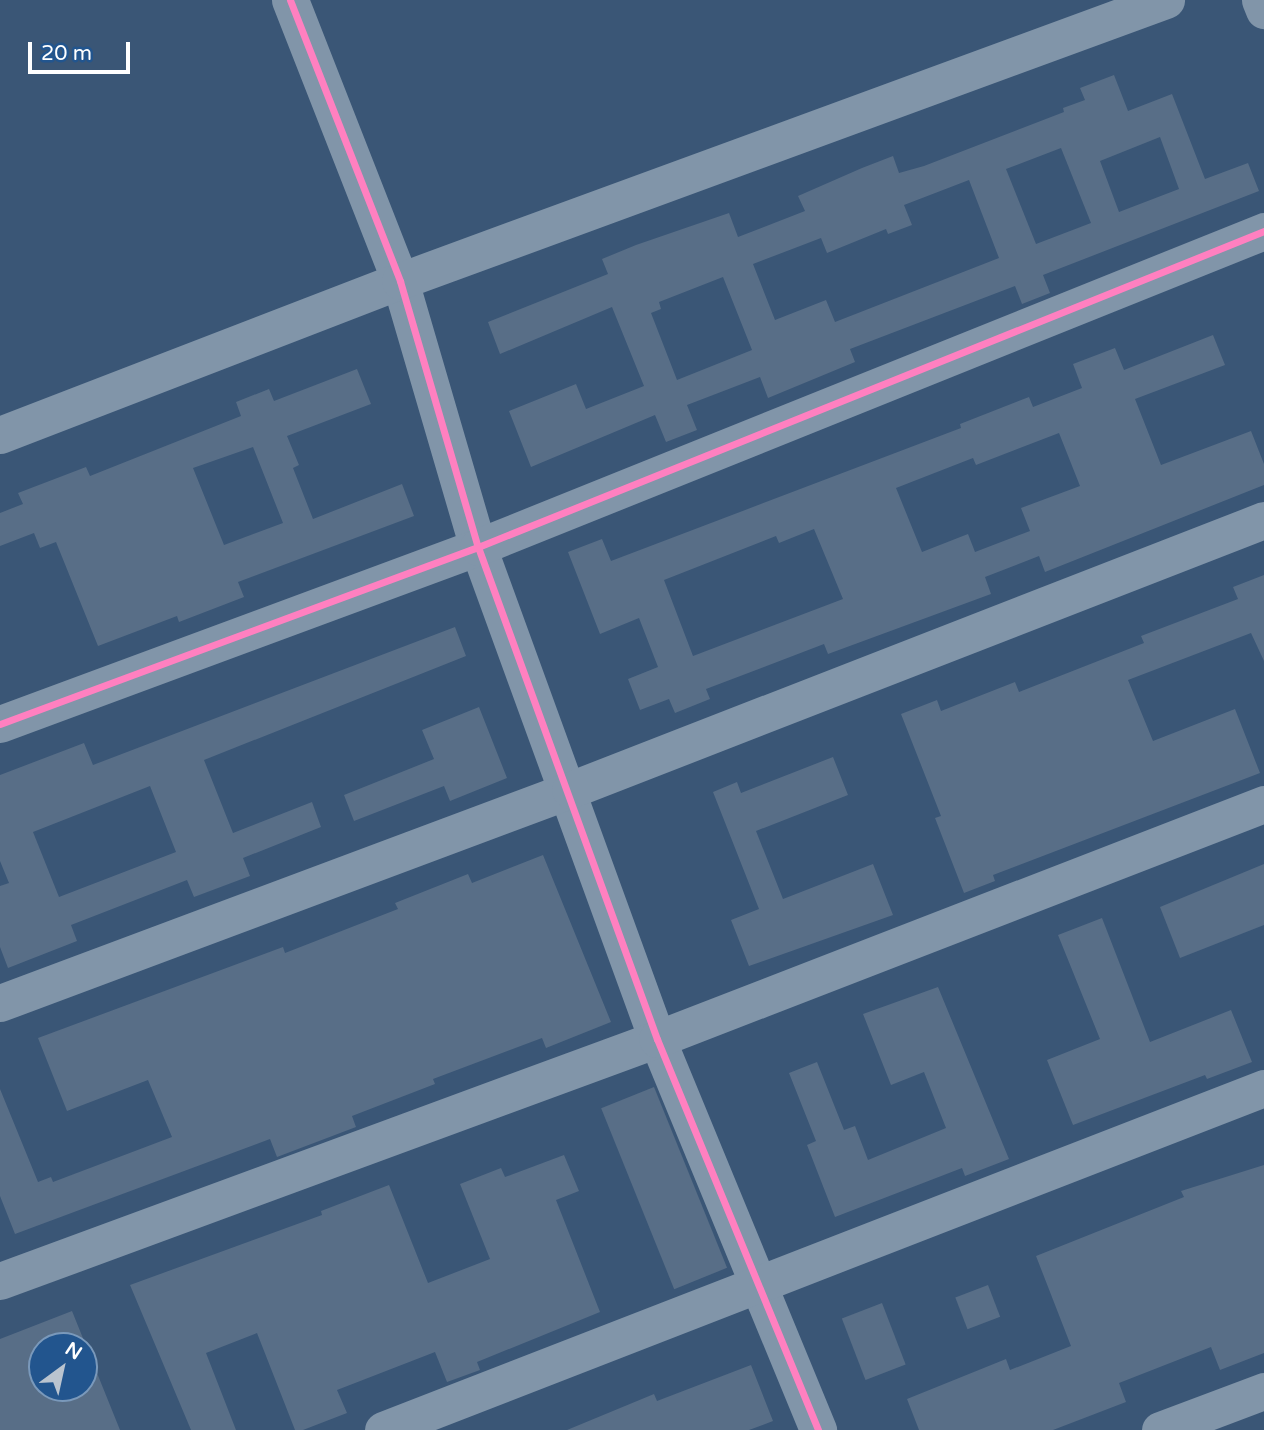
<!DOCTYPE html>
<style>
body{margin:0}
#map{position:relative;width:1264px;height:1430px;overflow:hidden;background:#3a5676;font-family:"Varela Round",sans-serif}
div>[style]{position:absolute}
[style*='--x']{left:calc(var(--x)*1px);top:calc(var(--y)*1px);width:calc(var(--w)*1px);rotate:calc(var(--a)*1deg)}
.building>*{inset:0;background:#586e87;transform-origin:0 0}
.street>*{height:37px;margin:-18.5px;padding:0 18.5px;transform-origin:18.5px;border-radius:18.5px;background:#8195a9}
.cycleway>*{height:7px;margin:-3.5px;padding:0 3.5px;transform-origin:3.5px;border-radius:3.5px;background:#ff80c0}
span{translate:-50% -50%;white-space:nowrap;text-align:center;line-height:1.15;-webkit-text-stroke:5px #22558e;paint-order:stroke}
.north{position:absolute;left:28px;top:1332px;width:70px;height:70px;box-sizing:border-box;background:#22558e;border:2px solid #7a99bb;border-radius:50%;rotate:33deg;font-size:19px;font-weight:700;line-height:28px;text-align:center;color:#fff}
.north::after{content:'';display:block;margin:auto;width:24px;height:32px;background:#bac4cf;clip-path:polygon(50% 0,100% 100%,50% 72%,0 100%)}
.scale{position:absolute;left:28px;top:42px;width:102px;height:32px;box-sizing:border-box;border:4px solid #fff;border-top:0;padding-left:9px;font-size:21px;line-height:24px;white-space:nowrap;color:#fff;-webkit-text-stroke:5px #22558e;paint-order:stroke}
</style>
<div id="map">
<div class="building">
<div style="clip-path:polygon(evenodd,1114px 75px,1128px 111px,1172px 94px,1205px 179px,1248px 163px,1259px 191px,1043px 275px,1050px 293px,1022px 304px,1015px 286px,850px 349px,855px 362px,768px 398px,760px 377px,687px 405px,697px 430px,666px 442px,655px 415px,531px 467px,509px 411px,576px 384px,586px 409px,644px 386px,612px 307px,500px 354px,488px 322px,608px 274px,602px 259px,636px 245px,729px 213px,738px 237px,805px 211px,798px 196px,862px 168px,893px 156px,899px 173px,924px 166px,1064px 112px,1063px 108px,1085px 100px,1080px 88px,1114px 75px,1160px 137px,1179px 189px,1119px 212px,1100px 161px,1160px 137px,1114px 75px,1061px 148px,1091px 223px,1036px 244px,1006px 169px,1061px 148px,1114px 75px,969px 180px,999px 258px,835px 322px,826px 300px,775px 320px,753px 264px,821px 238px,827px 253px,886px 229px,888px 234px,912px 225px,904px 205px,969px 180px,1114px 75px,723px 277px,752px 350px,677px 380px,651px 313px,661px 309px,659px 302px,723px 277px)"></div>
<div style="clip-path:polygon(evenodd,1213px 335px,1225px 365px,1135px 399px,1161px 465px,1251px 431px,1264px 464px,1264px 485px,1045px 572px,1039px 556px,985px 577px,991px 594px,828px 654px,824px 644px,706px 689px,710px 699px,675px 713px,669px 699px,640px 710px,628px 679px,658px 667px,639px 618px,600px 634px,568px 552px,602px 539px,611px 561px,961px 428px,960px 424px,1029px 397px,1033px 407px,1082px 388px,1073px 364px,1115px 348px,1124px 370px,1213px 335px,1059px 433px,1080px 486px,1021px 508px,1030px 531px,975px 552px,968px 534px,922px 552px,896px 488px,973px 458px,976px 465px,1059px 433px,1213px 335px,814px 529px,843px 599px,693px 656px,664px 580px,776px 536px,779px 543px,814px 529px)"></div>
<div style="clip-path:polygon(evenodd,357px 369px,371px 404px,287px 436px,299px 465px,293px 468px,313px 519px,402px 484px,414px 516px,238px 582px,244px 597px,179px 622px,177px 616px,98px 646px,56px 542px,40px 548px,34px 533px,0 546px,0 513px,23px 504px,18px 493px,86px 467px,90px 476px,241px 416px,236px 402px,269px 389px,274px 401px,357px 369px,253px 447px,283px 523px,224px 545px,193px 468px,253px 447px)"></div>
<div style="clip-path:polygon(1264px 575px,1264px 661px,1251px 633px,1128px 680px,1153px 741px,1235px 709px,1260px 773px,993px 875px,995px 881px,964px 893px,935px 818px,941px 816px,901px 714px,937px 700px,941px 711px,1015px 682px,1019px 692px,1144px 643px,1141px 636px,1238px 599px,1233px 587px)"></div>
<div style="clip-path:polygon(evenodd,455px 627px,466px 656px,204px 760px,233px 833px,312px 802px,321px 827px,243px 858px,250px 876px,194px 897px,187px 880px,71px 925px,77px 941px,8px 968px,0 947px,0 886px,9px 883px,0 861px,0 775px,84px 743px,93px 765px,455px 627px,150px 786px,176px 852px,59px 897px,33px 832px,150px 786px)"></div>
<div style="clip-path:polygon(479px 707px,507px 778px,450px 801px,444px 786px,354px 821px,344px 795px,434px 759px,422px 730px)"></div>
<div style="clip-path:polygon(833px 757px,848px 795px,756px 831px,783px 899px,873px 864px,893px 915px,749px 966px,731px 920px,759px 909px,713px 792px,737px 782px,741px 793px)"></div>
<div style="clip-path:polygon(543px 855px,611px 1022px,546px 1048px,542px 1038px,433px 1079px,435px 1084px,352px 1116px,356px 1127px,277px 1157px,270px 1139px,15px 1234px,0 1196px,0 1089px,38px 1182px,51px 1177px,53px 1182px,172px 1137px,148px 1080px,67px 1111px,38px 1038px,283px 947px,285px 953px,398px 909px,395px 903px,468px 874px,472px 883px)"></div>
<div style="clip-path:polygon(1264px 864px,1264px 925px,1180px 958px,1160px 907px)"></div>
<div style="clip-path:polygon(1102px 918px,1150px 1042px,1231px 1010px,1252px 1062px,1207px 1079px,1205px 1075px,1073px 1125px,1047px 1060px,1100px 1039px,1058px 935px)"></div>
<div style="clip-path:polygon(938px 987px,1009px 1159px,965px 1176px,962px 1168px,835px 1217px,807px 1145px,816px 1141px,789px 1073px,817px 1062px,844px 1130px,855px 1126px,868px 1160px,946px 1128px,924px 1072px,891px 1085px,863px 1014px)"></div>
<div style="left:654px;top:1087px;width:195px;height:57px;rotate:68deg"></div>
<div style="clip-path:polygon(564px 1155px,579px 1191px,556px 1200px,600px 1312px,477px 1362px,480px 1370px,447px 1382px,435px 1352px,337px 1390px,347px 1413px,303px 1430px,295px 1430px,257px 1333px,206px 1353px,236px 1430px,191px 1430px,130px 1285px,322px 1215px,321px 1211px,389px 1185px,428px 1283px,490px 1259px,460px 1184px,501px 1168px,505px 1177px)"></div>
<div style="clip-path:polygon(1264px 1165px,1264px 1353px,1220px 1370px,1211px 1347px,1119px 1383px,1126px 1402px,1053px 1430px,919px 1430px,907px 1399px,1006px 1359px,1010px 1370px,1071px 1346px,1036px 1256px,1184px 1197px,1181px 1191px)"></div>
<div style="left:988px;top:1285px;width:34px;height:35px;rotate:69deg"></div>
<div style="left:882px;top:1303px;width:66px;height:43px;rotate:69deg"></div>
<div style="clip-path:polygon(evenodd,72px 1311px,120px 1430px,0 1430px,0 1339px,72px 1311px,42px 1346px,84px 1346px,84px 1388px,42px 1388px,42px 1346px)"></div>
<div style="clip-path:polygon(751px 1365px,773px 1421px,749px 1430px,567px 1430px,654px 1394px,657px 1401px)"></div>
</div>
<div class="street">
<div style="--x:290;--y:0;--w:302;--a:68.6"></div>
<div style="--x:400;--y:281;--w:277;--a:73.7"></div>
<div style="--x:478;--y:547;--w:524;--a:70.01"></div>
<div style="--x:657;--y:1039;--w:423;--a:67.6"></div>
<div style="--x:1260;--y:0;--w:11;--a:68"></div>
<div style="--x:0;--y:435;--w:429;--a:-21.1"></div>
<div style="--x:400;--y:281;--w:816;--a:-20.15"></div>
<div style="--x:0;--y:724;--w:510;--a:-20.32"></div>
<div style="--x:478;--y:547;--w:847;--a:-21.9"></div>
<div style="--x:0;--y:1003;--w:608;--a:-20.49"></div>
<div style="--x:570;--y:790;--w:745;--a:-21.26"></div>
<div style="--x:0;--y:1281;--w:700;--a:-20.22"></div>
<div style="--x:657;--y:1039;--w:651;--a:-21.16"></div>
<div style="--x:383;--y:1430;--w:945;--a:-21.22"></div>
<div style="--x:1160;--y:1430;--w:111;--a:-20.6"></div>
</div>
<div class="cycleway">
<div style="--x:290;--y:0;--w:302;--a:68.6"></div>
<div style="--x:400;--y:281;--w:277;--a:73.7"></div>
<div style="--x:478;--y:547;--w:524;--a:70.01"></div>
<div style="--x:657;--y:1039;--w:423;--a:67.6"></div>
<div style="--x:0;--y:724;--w:510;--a:-20.32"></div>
<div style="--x:478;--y:547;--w:847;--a:-21.9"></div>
</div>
<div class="north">N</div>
<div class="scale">20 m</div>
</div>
